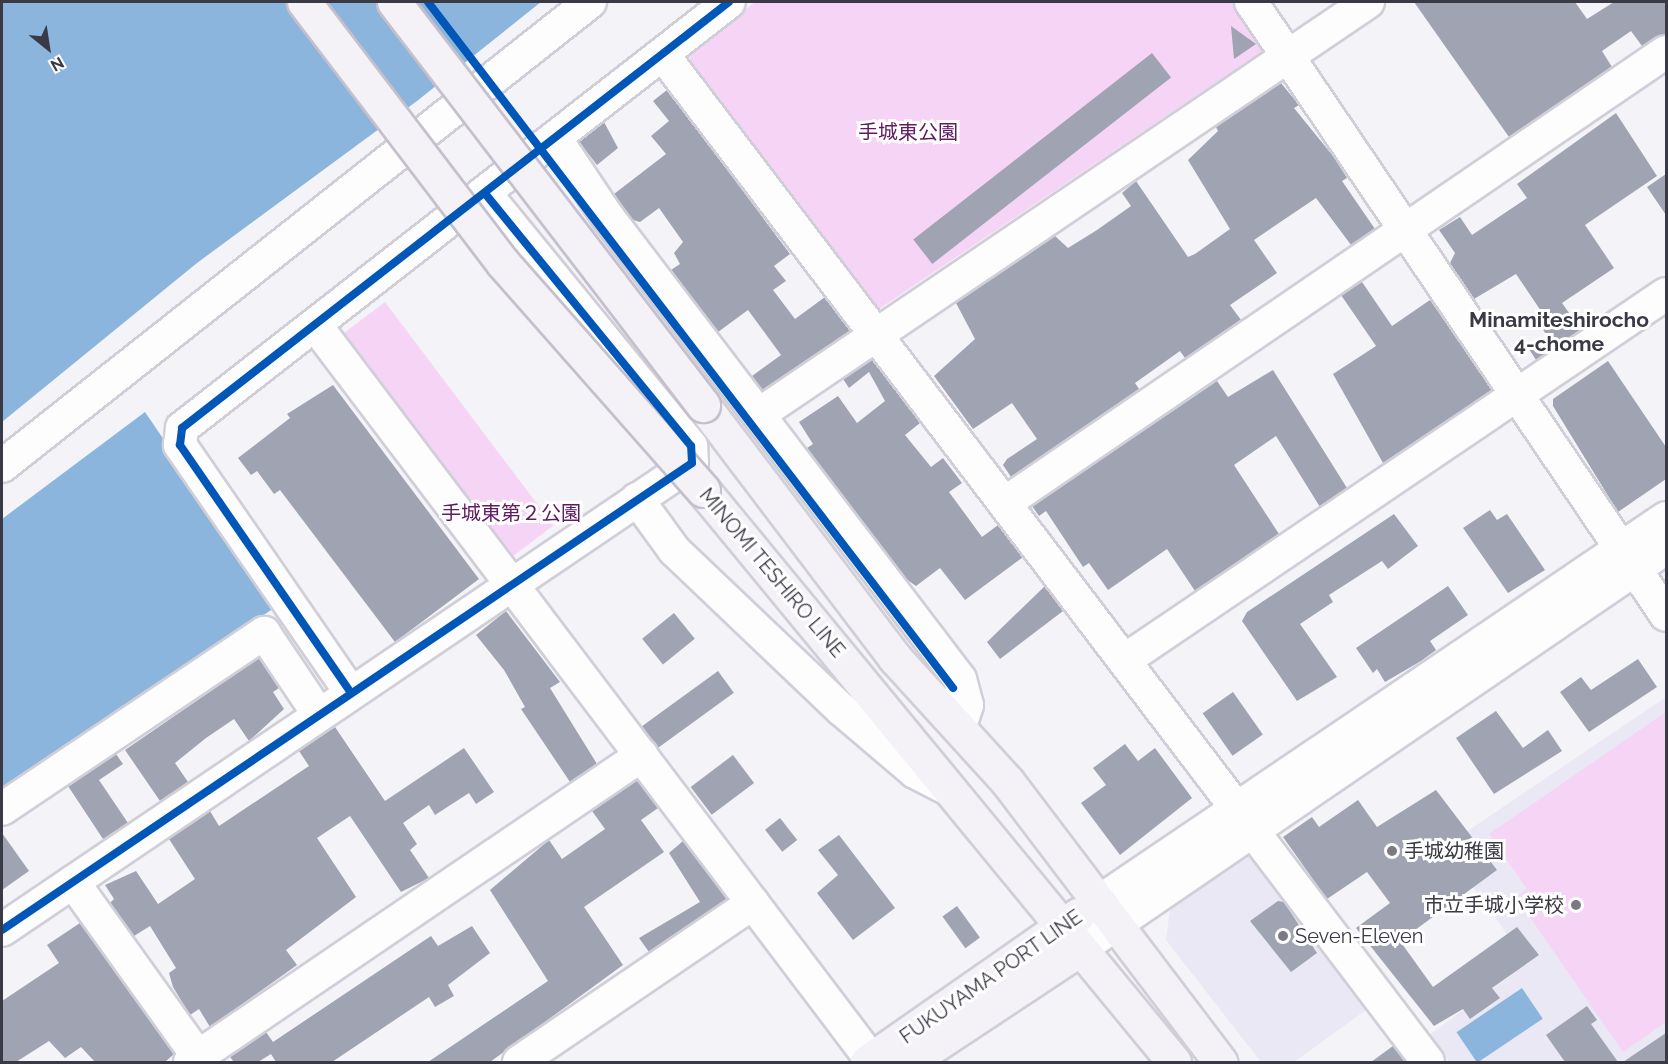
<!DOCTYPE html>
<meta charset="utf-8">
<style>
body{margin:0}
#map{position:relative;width:1668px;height:1064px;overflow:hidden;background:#f3f3f8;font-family:Raleway,"Noto Sans JP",sans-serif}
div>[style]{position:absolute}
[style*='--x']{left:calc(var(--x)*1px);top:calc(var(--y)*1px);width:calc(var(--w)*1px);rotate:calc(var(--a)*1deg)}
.built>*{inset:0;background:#e9e8f4}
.green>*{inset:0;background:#f5d4f5;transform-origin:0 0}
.water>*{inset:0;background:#8cb5dd;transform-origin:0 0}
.building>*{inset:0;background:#a0a4b2;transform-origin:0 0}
.roads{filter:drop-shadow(2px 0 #d0cfd8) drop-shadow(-2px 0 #d0cfd8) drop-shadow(0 2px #d0cfd8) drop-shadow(0 -2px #d0cfd8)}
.minor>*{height:32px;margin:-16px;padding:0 16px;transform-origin:16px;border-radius:16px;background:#fdfdfe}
.major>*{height:33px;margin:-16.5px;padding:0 16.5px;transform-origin:16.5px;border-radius:16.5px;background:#f4f1f7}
.bridges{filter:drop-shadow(2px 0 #c5c0cc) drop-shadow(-2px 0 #c5c0cc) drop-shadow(0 2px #c5c0cc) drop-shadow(0 -2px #c5c0cc)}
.major-bridge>*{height:33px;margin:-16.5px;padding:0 16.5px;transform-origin:16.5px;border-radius:16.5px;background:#f4f1f7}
.cycleway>*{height:8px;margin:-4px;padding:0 4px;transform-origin:4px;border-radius:4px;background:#0057b8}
.dots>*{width:16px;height:16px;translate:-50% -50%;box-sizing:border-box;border:3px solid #fff;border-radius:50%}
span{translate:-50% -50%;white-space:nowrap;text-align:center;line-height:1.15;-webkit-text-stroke:6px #fff;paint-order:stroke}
.park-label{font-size:20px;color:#601a60}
.street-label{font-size:20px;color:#3a3946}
.poi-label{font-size:20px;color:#3a3946}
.left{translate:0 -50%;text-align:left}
.right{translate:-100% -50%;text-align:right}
.neighbourhood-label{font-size:21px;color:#3a3946;font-weight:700}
.frame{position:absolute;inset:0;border:3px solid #3a3946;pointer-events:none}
.north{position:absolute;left:18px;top:18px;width:60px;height:60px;-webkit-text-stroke:4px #fff;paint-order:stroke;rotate:150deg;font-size:16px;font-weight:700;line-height:24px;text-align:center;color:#3a3946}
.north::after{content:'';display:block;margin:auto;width:21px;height:27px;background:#3a3946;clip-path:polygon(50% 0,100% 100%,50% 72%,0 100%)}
</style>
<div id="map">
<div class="built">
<div style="clip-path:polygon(1666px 697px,1666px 1062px,1450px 1062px,1429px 1035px,1528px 963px,1444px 847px)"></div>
<div style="clip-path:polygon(1254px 850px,1373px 1005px,1294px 1062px,1261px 1062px,1166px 940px,1170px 910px)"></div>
</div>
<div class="green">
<div style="clip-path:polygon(755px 2px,1238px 2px,1270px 46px,879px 309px,689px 61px,693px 50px)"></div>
<div style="left:385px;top:302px;width:280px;height:51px;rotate:53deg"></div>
<div style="clip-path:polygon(1666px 712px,1666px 1022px,1623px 1052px,1516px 897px,1527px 889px,1489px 834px)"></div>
</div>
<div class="water">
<div style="clip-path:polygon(2px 2px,541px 2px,417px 101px,197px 263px,2px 422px)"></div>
<div style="clip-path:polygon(145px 412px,277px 606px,2px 792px,2px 519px)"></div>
<div style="left:1522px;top:988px;width:37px;height:79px;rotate:56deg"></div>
</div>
<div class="building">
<div style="clip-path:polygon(1414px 2px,1575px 2px,1587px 19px,1614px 2px,1666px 2px,1666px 34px,1642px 46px,1631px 31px,1602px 51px,1612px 67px,1509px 137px)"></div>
<div style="clip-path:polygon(1231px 26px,1256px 44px,1234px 59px)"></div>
<div style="left:1152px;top:53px;width:31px;height:303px;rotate:52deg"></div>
<div style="clip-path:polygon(1281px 83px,1299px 105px,1294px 108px,1333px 156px,1347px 178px,1342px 181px,1375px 229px,1351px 245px,1316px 198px,1276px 225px,1254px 240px,1277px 273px,1230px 305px,1241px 320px,1185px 358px,1180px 351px,1135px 383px,1139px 389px,1011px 477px,1003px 465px,1007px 459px,1037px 439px,1012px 403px,973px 429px,934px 376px,975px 339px,956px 303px,1055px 236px,1068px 248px,1097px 230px,1131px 206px,1122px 193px,1136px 181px,1188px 257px,1195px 254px,1230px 229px,1188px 160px,1218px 131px,1216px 127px)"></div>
<div style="clip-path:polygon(667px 90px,790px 254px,774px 266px,786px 281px,773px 290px,795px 319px,825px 297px,850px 331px,762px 390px,752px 376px,781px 355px,748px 310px,718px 332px,671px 270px,680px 264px,674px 253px,683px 242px,659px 208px,640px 222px,633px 220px,614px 194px,666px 154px,651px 136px,669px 121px,653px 101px)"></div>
<div style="clip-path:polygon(1616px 113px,1657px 176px,1585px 225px,1614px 268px,1562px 303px,1581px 330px,1536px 360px,1529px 349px,1548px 337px,1537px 321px,1545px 317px,1516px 274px,1474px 299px,1450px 263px,1455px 253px,1439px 230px,1460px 217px,1472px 235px,1527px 198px,1517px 184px)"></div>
<div style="clip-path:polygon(604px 122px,618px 148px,597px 165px,579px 142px)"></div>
<div style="clip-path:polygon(1666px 174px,1666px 215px,1647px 187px)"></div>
<div style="clip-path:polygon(1362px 282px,1392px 326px,1430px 300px,1492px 390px,1383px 463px,1333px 374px,1376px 346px,1341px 295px)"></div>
<div style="clip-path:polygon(872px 359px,920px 423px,905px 435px,931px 467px,943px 458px,962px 483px,949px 492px,982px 537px,998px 525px,1023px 557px,965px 600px,940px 568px,916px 586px,906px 579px,807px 448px,813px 444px,799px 422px,838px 396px,857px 423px,885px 401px,869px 372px,849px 388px,843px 379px)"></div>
<div style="clip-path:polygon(1608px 361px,1666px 447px,1666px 479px,1618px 512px,1553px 406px,1553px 399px)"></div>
<div style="clip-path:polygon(1273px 370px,1347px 488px,1320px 507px,1276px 436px,1234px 465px,1279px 534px,1195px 591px,1167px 549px,1108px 590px,1089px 563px,1083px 567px,1046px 511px,1039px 516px,1032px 506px,1217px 381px,1228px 397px)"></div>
<div style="clip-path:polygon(333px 385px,479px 579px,395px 642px,280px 490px,274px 494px,257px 471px,251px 475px,238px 458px,290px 418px,287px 414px)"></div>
<div style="clip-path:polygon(1490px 510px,1497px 520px,1507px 514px,1545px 570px,1508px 593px,1463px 528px)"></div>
<div style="clip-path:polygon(1394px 514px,1418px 546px,1388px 569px,1382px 561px,1329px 595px,1333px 602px,1300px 624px,1337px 677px,1297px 701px,1242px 621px,1247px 612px)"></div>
<div style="clip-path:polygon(1045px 586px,1063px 611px,1000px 659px,987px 642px)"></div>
<div style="clip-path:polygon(1448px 586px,1468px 615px,1430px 641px,1436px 650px,1421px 661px,1385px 682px,1377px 669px,1373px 673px,1356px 648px)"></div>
<div style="clip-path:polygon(506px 611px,560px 682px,550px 688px,597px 764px,570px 782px,521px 709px,525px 707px,504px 670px,476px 635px)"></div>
<div style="left:674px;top:613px;width:33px;height:41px;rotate:51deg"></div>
<div style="clip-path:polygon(259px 658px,279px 688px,273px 692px,284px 709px,249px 741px,234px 719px,206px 738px,175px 763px,188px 782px,160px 801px,125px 750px)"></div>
<div style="clip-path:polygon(1638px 659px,1657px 687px,1589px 732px,1560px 692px,1581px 677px,1591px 690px)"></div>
<div style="left:718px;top:671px;width:27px;height:94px;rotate:54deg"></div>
<div style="left:1233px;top:692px;width:52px;height:37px;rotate:55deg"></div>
<div style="clip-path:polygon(1496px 711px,1523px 748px,1548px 730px,1562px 751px,1494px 794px,1456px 738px)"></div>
<div style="clip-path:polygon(335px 727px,385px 801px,464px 748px,494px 792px,476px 804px,469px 793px,435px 815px,429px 805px,403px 823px,417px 844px,410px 850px,429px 878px,401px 892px,350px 816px,317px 838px,356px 897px,286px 950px,297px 965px,210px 1027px,199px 1009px,190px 1015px,173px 987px,169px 973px,176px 968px,150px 926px,134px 936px,110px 903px,114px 899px,105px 885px,136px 871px,158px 904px,195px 879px,169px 839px,210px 811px,219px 826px,309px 766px,299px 751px)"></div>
<div style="clip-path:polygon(1125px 744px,1138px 761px,1155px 748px,1192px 798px,1120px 855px,1081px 803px,1106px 785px,1093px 768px)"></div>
<div style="clip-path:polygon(116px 754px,123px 764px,99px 780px,128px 823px,103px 839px,68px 786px)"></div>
<div style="left:733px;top:755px;width:35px;height:53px;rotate:53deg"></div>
<div style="clip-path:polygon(637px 780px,658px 808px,641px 820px,664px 852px,584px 907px,623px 965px,490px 1062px,428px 1062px,548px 981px,490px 890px,549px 840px,562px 859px,605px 829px,592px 811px)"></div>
<div style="clip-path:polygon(1436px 790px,1497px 870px,1400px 941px,1433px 987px,1517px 927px,1539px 955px,1492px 988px,1500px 998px,1470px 1019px,1463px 1009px,1434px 1026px,1356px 928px,1390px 903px,1367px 872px,1327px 899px,1283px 837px,1312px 817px,1319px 827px,1358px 800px,1377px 827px)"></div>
<div style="left:780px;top:818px;width:28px;height:19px;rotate:52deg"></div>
<div style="clip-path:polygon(2px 833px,29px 871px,2px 890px)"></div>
<div style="clip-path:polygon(839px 835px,895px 908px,853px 940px,817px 893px,838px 875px,818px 850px)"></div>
<div style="clip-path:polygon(683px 841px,727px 899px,649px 952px,639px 938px,700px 902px,669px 853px)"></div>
<div style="clip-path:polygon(1278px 901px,1284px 902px,1317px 953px,1291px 972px,1250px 921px)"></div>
<div style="left:957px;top:906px;width:39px;height:18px;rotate:54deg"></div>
<div style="clip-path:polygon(80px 923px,174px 1054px,165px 1062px,95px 1062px,81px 1047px,65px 1058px,49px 1041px,16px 1062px,2px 1062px,2px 1001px,59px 963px,47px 945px)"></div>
<div style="clip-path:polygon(472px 926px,490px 953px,448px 985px,454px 996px,435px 1007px,429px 997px,332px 1062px,276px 1062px,271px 1054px,258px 1062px,234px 1062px,230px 1057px,266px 1032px,273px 1042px,431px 936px,438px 946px)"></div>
<div style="clip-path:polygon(1587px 1006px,1597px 1020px,1591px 1024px,1618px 1062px,1565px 1062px,1546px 1035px)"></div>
<div style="clip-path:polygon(1666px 1033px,1666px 1062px,1623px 1062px)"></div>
<div style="clip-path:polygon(1393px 1046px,1406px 1062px,1371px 1062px)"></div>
</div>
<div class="roads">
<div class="minor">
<div style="--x:1251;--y:2;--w:740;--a:55.9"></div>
<div style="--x:663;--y:55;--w:948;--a:52.72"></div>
<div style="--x:555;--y:138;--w:94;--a:56.3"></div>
<div style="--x:607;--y:216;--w:582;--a:52.68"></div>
<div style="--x:960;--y:679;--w:27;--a:75"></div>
<div style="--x:967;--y:705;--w:23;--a:108"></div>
<div style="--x:316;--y:326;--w:923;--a:52.88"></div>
<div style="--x:761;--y:413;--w:733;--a:-34.1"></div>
<div style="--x:2;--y:466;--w:749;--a:-38.28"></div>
<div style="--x:637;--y:499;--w:63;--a:54"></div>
<div style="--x:674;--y:550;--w:231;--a:43.6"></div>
<div style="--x:841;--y:709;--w:97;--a:40.4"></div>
<div style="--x:915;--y:772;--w:35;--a:27"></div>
<div style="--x:1005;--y:503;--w:800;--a:-34.31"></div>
<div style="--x:1125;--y:660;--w:653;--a:-34.08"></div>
<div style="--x:349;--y:690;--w:298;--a:-124.6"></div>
<div style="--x:180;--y:445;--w:17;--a:-83"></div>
<div style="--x:182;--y:428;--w:693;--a:-37.91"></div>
<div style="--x:2;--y:809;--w:316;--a:-33.9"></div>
<div style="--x:264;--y:633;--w:95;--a:56.1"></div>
<div style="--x:1252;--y:830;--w:291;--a:52.8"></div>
<div style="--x:73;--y:882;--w:221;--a:54.4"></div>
<div style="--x:1097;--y:903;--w:687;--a:-34.08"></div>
<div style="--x:2;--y:930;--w:833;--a:-34.09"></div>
<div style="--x:692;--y:463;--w:17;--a:-93"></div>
<div style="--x:691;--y:446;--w:326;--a:-129.2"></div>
<div style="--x:1080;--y:949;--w:710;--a:-34.38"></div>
<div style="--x:190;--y:1062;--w:546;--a:-34.18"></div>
<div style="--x:519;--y:1062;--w:283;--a:-34.2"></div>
</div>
<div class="major">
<div style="--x:703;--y:405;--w:318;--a:52.8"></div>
<div style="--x:895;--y:658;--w:166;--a:47.7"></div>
<div style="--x:1007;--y:781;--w:353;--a:52.8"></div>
<div style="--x:703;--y:490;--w:741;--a:50.53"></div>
<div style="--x:867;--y:1062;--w:257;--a:-34.9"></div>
<div style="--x:909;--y:1062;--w:205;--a:-33.5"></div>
</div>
</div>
<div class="bridges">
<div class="major-bridge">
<div style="--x:304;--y:2;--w:327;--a:52.7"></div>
<div style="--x:502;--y:262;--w:304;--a:48.6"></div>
<div style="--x:394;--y:2;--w:508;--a:52.52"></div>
</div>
</div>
<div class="cycleway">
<div style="--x:428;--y:2;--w:864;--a:52.57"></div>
<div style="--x:349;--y:690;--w:298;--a:-124.6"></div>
<div style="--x:180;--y:445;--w:17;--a:-83"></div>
<div style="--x:182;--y:428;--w:693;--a:-37.91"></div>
<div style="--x:2;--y:930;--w:833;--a:-34.09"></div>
<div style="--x:692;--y:463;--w:17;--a:-93"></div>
<div style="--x:691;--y:446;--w:326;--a:-129.2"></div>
</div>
<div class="dots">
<div style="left:1392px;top:851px;background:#7b7a84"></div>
<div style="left:1576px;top:905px;background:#7b7a84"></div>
<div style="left:1283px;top:936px;background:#7b7a84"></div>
</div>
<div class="park-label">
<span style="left:908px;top:132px">手城東公園</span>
<span style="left:511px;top:513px">手城東第２公園</span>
</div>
<div class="street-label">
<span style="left:772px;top:573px;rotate:50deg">MINOMI TESHIRO LINE</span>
<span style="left:991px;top:977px;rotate:-35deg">FUKUYAMA PORT LINE</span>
</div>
<div class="poi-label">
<span class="left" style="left:1404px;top:851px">手城幼稚園</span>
<span class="right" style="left:1564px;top:905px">市立手城小学校</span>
<span class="left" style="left:1295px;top:936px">Seven-Eleven</span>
</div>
<div class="neighbourhood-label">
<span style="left:1559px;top:332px">Minamiteshirocho<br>4-chome</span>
</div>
<div class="frame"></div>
<div class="north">N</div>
</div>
